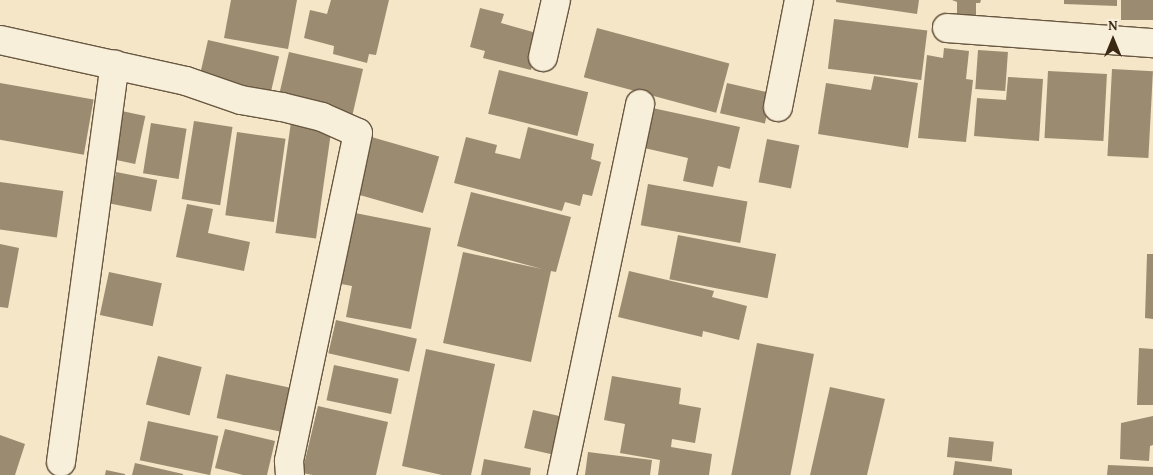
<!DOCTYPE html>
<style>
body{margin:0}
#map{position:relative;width:1153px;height:475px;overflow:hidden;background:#f4e6c7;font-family:"Gentium Book Plus",serif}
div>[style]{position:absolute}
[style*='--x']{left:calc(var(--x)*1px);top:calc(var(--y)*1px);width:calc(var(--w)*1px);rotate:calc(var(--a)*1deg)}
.building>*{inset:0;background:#9b8b71;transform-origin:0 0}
.roads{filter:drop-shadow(1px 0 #695841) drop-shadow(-1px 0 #695841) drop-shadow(0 1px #695841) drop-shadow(0 -1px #695841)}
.minor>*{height:28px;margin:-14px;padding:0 14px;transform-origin:14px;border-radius:14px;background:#f8efdb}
span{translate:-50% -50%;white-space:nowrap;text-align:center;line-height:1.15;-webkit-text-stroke:5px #f8efdb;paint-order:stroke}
.north{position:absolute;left:1088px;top:15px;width:50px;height:50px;-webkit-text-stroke:4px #f8efdb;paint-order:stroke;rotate:0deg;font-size:14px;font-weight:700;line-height:20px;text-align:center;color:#3b2914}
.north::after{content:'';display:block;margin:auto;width:18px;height:22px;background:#3b2914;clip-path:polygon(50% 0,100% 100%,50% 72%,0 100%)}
</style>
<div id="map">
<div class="building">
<div style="clip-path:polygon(231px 0,297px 0,288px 49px,224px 38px)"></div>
<div style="clip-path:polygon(331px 0,389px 0,376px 55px,369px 54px,367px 63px,333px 54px,334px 46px,304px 38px,310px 10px,327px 14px)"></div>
<div style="clip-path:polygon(836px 0,919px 0,917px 14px,836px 2px)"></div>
<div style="clip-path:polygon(952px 0,981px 0,980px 3px,976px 3px,976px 16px,957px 15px,957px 2px)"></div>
<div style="clip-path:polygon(1064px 0,1117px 0,1117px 6px,1064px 4px)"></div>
<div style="left:1121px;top:0;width:32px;height:20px"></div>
<div style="clip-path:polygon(480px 8px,504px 14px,501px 23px,540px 34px,531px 70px,483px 58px,485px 51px,470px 47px)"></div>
<div style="left:834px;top:19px;width:94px;height:50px;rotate:7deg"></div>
<div style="left:597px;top:28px;width:137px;height:51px;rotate:15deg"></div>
<div style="left:208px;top:40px;width:73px;height:36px;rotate:13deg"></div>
<div style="clip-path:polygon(944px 48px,969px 51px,966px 79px,973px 80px,966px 142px,918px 138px,927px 55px,943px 58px)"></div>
<div style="left:978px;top:50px;width:30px;height:39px;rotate:4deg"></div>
<div style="left:289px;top:52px;width:76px;height:50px;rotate:13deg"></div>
<div style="left:1112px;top:69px;width:41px;height:87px;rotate:3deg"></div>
<div style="left:499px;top:70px;width:92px;height:45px;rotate:14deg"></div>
<div style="left:1048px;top:71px;width:59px;height:67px;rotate:3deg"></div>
<div style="clip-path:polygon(874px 76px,918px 83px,908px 148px,818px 134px,826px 83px,871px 90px)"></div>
<div style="clip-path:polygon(1008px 77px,1043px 79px,1039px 141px,974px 136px,977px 98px,1006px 100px)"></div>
<div style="left:0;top:83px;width:95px;height:56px;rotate:10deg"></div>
<div style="left:727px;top:83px;width:46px;height:31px;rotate:13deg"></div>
<div style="clip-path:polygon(648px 107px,740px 127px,730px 169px,718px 166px,713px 187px,683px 181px,688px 158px,640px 147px)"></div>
<div style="left:117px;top:110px;width:29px;height:49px;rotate:12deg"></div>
<div style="left:194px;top:121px;width:39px;height:79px;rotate:9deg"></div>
<div style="left:291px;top:122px;width:41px;height:112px;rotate:8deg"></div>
<div style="left:151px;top:123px;width:36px;height:51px;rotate:9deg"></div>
<div style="clip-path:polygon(528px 127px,594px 144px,591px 159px,601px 162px,592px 196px,583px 194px,580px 206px,565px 202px,562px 211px,454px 183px,466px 137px,497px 145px,495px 153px,520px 159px)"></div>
<div style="left:237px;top:132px;width:49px;height:84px;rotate:8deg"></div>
<div style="left:368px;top:136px;width:74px;height:59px;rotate:16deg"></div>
<div style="left:767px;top:139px;width:33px;height:44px;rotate:11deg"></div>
<div style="left:116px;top:172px;width:42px;height:32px;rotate:11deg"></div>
<div style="left:0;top:182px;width:64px;height:47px;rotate:8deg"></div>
<div style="left:648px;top:184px;width:101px;height:42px;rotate:10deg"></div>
<div style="clip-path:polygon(471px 192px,571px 217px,556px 272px,551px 271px,531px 362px,443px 343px,463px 252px,542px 269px,457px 246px)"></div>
<div style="clip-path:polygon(187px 204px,213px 209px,208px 233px,250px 242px,244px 271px,176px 257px)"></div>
<div style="clip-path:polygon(350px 212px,431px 228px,411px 329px,346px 317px,352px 286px,336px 283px)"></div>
<div style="left:678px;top:235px;width:100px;height:45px;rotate:11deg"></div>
<div style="clip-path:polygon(0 244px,19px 248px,8px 308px,0 307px)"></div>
<div style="clip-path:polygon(1147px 254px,1153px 254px,1153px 319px,1145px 318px)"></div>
<div style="clip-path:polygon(629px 271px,714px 291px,712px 297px,747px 306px,739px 340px,703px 331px,702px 337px,618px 317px)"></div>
<div style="left:109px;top:272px;width:54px;height:44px;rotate:12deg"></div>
<div style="left:336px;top:320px;width:83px;height:34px;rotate:13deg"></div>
<div style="left:757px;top:343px;width:58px;height:135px;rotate:11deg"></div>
<div style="clip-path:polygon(1139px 348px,1153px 349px,1153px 405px,1137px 405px)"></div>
<div style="clip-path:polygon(426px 349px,495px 364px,471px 475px,442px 475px,402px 466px)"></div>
<div style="left:158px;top:356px;width:45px;height:50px;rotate:14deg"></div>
<div style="left:334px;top:365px;width:66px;height:36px;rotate:12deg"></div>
<div style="left:226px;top:374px;width:67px;height:45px;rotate:12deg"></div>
<div style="clip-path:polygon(612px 376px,681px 388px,679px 404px,701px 408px,695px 443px,672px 439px,671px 447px,712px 454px,709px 475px,658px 475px,660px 460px,620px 453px,625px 424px,604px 420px)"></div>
<div style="clip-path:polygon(830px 387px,885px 399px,867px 475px,810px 475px)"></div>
<div style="clip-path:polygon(318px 406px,388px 422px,376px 475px,313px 475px,302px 473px)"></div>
<div style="left:533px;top:410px;width:28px;height:39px;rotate:13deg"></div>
<div style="clip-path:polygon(1153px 416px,1153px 445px,1150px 446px,1149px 461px,1120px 459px,1121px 423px)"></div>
<div style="left:148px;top:421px;width:72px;height:40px;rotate:12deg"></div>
<div style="clip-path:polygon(225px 429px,275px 441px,267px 475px,243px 475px,215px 468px)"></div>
<div style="clip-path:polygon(0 435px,25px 444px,15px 475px,0 475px)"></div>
<div style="left:949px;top:437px;width:45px;height:20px;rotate:6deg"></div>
<div style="clip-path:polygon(588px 452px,652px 460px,650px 475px,585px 475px)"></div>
<div style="clip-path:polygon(484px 459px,531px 468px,530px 475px,481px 475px)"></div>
<div style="clip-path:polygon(955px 461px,1012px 469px,1012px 475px,953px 475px)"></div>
<div style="clip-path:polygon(135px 463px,183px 474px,183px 475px,132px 475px)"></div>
<div style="clip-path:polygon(1108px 465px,1153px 467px,1153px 475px,1107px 475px)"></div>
<div style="clip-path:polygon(106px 470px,125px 474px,125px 475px,105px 475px)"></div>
</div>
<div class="roads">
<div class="minor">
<div style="--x:947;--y:28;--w:207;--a:4.2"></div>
<div style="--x:0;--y:40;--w:190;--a:12.4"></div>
<div style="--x:186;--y:81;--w:58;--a:19.1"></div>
<div style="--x:241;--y:100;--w:42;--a:9.7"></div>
<div style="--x:282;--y:107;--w:41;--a:14"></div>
<div style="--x:322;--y:117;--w:39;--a:24"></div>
<div style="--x:358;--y:133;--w:335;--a:101.9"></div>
<div style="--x:289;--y:461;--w:14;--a:86"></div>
<div style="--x:543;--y:57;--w:58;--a:-77.2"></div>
<div style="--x:778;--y:107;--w:109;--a:-78.9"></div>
<div style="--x:61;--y:462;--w:401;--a:-82.3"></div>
<div style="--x:562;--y:475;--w:379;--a:-78.1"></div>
</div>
</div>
<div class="north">N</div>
</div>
